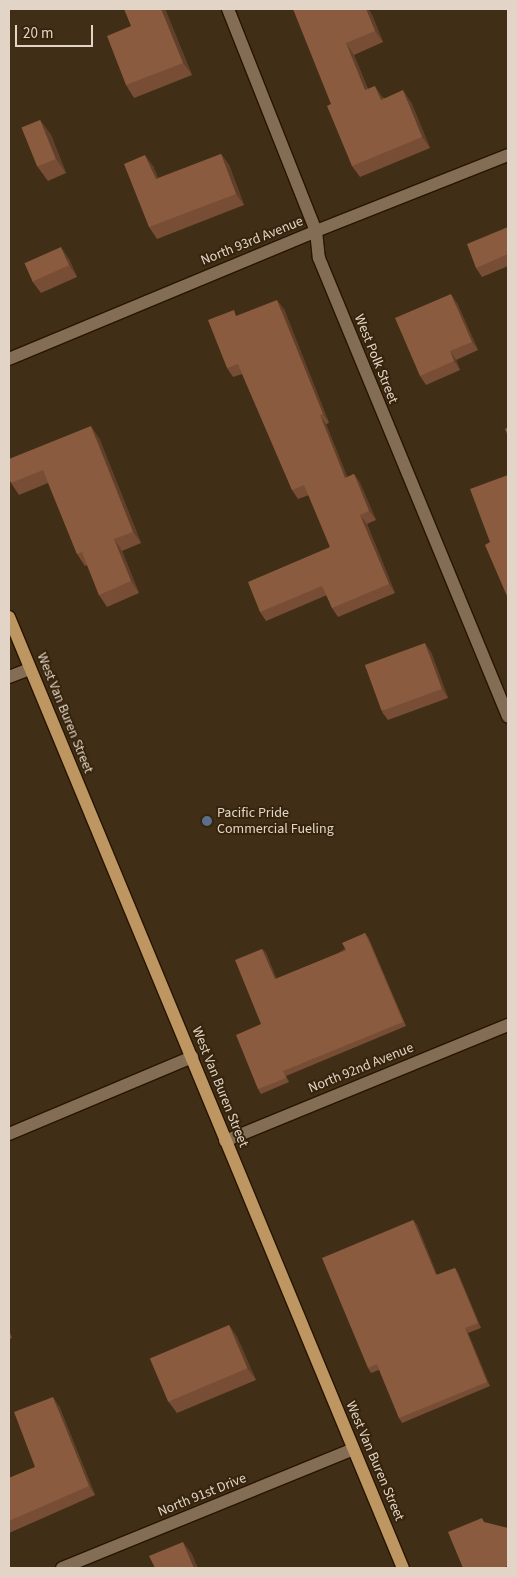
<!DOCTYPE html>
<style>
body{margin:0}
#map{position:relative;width:517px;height:1577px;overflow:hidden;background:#412e16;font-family:"Source Sans 3",sans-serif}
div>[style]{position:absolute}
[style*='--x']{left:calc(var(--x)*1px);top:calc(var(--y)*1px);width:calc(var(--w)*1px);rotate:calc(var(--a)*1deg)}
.roads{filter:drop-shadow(1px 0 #271500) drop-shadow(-1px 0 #271500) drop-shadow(0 1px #271500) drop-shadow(0 -1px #271500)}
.minor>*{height:12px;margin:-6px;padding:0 6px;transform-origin:6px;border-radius:6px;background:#836d54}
.major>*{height:12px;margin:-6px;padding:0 6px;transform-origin:6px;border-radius:6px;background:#be9662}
.wall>*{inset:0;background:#774e35}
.shaded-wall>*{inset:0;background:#61402b;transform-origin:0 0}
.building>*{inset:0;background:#8a5b3e;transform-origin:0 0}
.dots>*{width:14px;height:14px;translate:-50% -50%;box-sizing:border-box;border:2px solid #36240c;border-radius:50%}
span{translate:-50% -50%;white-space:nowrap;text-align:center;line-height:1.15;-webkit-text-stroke:4px #36240c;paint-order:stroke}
.street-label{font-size:14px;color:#e2d5c8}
.poi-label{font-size:14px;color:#e2d5c8}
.left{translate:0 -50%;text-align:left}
.frame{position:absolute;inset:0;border:10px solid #e2d5c8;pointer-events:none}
.scale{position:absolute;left:15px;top:25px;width:78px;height:22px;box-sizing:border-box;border:2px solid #e2d5c8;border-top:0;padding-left:6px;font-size:15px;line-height:18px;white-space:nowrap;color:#e2d5c8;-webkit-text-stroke:4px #36240c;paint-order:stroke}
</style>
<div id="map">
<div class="roads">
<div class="minor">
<div style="--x:228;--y:9;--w:239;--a:68.4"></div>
<div style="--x:316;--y:231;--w:27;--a:84"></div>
<div style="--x:319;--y:258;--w:496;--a:67.6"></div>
<div style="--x:9;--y:359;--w:333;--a:-22.6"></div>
<div style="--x:316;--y:231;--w:206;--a:-21.6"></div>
<div style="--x:9;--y:677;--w:22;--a:-21"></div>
<div style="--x:9;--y:1134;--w:199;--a:-22.8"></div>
<div style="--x:225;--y:1141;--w:306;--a:-22.3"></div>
<div style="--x:62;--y:1568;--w:314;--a:-22.2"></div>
</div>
<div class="major">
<div style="--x:9;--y:617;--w:1029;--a:67.5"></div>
</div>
</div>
<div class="wall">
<div style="clip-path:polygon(165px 9px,192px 75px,134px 98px,126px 85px,131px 26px)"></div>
<div style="clip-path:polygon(350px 9px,368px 9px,372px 15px,383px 42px,354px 55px,368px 89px,384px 98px,411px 102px,430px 148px,360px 177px,352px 166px,331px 104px)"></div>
<div style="clip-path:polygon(40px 120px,51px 135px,66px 173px,48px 181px,37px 166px)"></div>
<div style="clip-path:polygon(221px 154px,229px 165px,244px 205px,157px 239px,149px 227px,153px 166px,158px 178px)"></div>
<div style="clip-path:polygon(508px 227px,508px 266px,482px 277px,476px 268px)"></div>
<div style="clip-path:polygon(69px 259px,77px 277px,41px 293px,32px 281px)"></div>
<div style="clip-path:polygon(457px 303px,478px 350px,456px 360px,460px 370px,426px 385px,420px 376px)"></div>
<div style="clip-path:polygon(284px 309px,329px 423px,326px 424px,347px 477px,354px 474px,360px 483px,376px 520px,367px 524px,395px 593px,338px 617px,332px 608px,327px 595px,266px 621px,260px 612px,330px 547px,309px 495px,298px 499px,292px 490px,242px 374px,233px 377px,227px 368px,238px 315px)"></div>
<div style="clip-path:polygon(99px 438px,141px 543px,122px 551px,139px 593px,107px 607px,99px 595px,87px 565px,85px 566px,77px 554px,48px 483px,19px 495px,11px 483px)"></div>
<div style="clip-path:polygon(431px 652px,448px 698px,388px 720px,382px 712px)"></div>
<div style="clip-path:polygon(365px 933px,368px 937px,406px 1026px,286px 1076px,289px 1082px,261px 1094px,258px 1089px,261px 1024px,262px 949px,266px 953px,276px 979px,346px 950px)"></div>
<div style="clip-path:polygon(413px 1220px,417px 1225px,437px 1275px,455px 1268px,458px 1273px,481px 1328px,468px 1333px,490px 1386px,402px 1423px,399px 1418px,379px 1370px,371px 1373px,368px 1368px)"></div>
<div style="clip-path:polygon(229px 1325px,237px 1337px,256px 1380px,177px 1413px,168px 1401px)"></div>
<div style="clip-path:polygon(9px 1330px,12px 1338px,9px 1339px)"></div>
<div style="clip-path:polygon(59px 1406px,95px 1495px,9px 1533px,9px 1478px,35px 1467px)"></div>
</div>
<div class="shaded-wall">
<div style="clip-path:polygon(161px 9px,165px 9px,192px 75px,183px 63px)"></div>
<div style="clip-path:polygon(366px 9px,368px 9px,372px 15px,383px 42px,375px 31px)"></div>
<div style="clip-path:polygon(346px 43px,354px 55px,373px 102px,365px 90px)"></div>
<div style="clip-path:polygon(375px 86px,383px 98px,389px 111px,381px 100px)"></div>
<div style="clip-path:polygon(403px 90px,411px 102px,430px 148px,422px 137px)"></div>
<div style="clip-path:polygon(40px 120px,51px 135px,66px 173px,56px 159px)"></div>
<div style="clip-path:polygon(221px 154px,229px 165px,244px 205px,236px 194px)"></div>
<div style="clip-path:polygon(145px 155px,153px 166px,164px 191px,156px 179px)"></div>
<div style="clip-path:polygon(61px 247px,69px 259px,77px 277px,69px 265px)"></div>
<div style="clip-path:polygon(451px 294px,457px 303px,478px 350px,472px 342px)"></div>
<div style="clip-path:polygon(277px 300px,284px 309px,329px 423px,323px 414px)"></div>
<div style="clip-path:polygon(450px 351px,456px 360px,460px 370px,454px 361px)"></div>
<div style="clip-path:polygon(320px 415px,326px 424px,351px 486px,345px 478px)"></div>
<div style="clip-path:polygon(91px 426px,99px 438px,141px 543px,133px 532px)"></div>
<div style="clip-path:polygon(354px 474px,360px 483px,376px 520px,369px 511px)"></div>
<div style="clip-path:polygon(360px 515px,367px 524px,395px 593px,389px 584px)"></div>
<div style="clip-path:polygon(114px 539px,122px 551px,139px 593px,131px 581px)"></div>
<div style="clip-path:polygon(425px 643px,431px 652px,448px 698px,442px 689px)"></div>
<div style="left:365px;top:933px;width:5px;height:97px;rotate:53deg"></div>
<div style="clip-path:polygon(262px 949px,266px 953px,279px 984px,275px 979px)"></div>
<div style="clip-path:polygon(413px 1220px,417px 1225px,439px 1280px,436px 1275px)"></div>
<div style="clip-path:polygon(455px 1268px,458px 1273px,481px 1328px,478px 1323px)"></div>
<div style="clip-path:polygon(229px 1325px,237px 1337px,256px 1380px,247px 1368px)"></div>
<div style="clip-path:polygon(465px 1328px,468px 1333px,490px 1386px,487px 1382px)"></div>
<div style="clip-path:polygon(53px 1397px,59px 1406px,95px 1495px,89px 1486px)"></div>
<div style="clip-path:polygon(183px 1542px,192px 1554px,198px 1568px,194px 1568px)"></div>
</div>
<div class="building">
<div style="clip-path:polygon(124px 9px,161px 9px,183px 63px,126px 85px,107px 36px,131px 26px)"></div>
<div style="clip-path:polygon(293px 9px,346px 9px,346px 10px,350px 9px,366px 9px,375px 31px,346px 43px,365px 90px,375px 86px,381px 100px,403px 90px,422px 137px,352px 166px,327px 106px,331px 104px)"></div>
<div style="left:40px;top:120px;width:42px;height:20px;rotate:68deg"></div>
<div style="clip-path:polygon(221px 154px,236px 194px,149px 227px,124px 164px,145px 155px,156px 179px)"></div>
<div style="clip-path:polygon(508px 227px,508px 254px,476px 268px,467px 244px)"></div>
<div style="left:61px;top:247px;width:20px;height:40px;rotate:66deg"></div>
<div style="clip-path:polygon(451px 294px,472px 342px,450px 351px,454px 361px,420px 376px,395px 318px)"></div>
<div style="clip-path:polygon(277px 300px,323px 414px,320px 415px,345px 478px,354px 474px,369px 511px,360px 515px,389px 584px,332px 608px,322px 586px,260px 612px,248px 582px,330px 547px,304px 485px,292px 490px,238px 364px,227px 368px,208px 320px,234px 310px,236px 316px)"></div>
<div style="clip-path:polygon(91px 426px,133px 532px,114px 539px,131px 581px,99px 595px,82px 552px,77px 554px,43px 470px,11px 483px,9px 478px,9px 459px)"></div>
<div style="clip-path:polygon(508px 427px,508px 436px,505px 429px)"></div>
<div style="clip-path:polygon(508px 475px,508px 596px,507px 596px,485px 545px,490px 542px,470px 489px)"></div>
<div style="left:425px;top:643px;width:49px;height:64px;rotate:70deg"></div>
<div style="clip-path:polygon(365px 933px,403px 1022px,283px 1071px,286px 1078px,258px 1089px,236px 1035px,261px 1024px,235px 960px,262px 949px,275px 979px,346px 950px,342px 943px)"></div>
<div style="clip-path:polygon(413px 1220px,436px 1275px,455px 1268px,478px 1323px,465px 1328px,487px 1382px,399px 1418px,377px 1364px,368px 1368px,322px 1258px)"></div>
<div style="left:229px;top:1325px;width:47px;height:86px;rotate:67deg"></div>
<div style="clip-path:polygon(53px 1397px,89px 1486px,9px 1521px,9px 1478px,35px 1467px,14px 1412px)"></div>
<div style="clip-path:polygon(482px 1518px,484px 1522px,508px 1528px,508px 1566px,502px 1568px,463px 1568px,448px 1532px)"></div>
<div style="clip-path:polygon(183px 1542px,194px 1568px,155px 1568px,149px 1556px)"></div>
</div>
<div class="dots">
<div style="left:207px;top:821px;background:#5c6f8a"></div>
</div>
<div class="street-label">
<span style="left:252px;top:241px;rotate:-22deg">North 93rd Avenue</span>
<span style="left:376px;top:359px;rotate:68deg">West Polk Street</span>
<span style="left:65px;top:713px;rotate:68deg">West Van Buren Street</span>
<span style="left:361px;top:1068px;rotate:-22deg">North 92nd Avenue</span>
<span style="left:220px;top:1087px;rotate:68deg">West Van Buren Street</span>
<span style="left:375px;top:1461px;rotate:67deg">West Van Buren Street</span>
<span style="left:202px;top:1495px;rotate:-22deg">North 91st Drive</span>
</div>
<div class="poi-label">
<span class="left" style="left:217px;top:821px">Pacific Pride<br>Commercial Fueling</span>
</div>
<div class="frame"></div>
<div class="scale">20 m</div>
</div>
